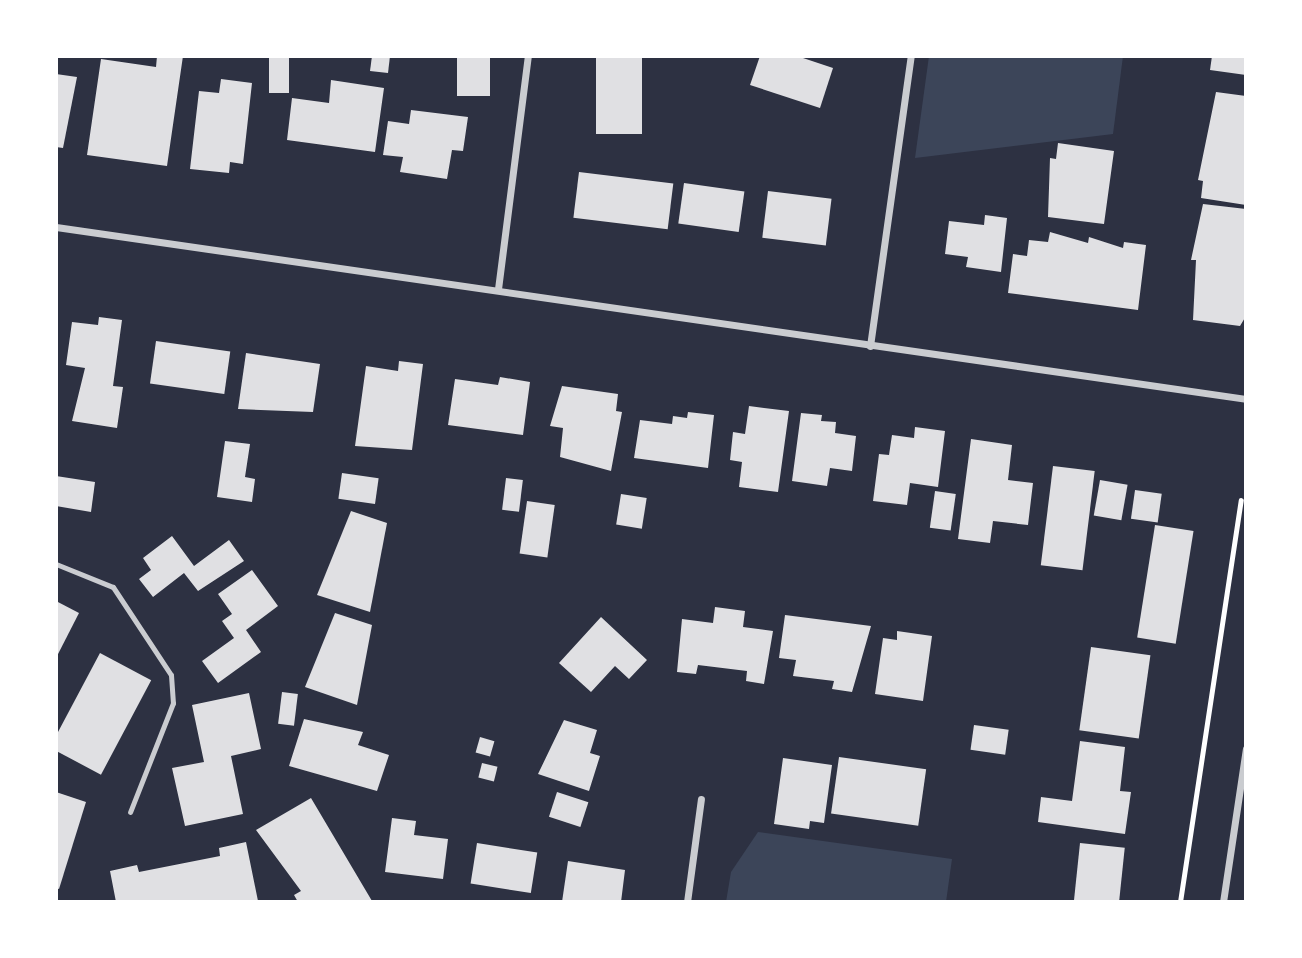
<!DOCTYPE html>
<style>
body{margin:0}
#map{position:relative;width:1302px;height:958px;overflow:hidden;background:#2d3142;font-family:Cabin,sans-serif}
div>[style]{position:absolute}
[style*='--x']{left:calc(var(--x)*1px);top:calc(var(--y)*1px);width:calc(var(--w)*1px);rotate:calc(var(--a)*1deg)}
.green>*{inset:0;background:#3c4559}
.building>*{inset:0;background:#e0e0e3;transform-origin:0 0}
.path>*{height:4.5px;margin:-2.25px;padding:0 2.25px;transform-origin:2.25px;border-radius:2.25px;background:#fff}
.service>*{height:5px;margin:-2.5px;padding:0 2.5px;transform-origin:2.5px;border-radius:2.5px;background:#caccd0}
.minor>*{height:7px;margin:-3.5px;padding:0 3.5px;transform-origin:3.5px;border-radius:3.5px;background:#caccd0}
span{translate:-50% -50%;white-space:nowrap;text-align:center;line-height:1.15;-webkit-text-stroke:6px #fff;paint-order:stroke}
.frame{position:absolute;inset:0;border:58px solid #fff;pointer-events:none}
</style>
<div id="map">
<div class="green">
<div style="clip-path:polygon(929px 56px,1123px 56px,1113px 134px,915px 158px)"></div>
<div style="clip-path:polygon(758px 832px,952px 859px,946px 902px,726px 902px,731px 872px)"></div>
</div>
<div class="building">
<div style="clip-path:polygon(157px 56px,183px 56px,167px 166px,87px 155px,101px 59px,156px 67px)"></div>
<div style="left:269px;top:56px;width:20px;height:37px"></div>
<div style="clip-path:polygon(372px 56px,390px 56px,388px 73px,370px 71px)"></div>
<div style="left:457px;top:56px;width:33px;height:40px"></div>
<div style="left:596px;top:56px;width:46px;height:78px"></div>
<div style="clip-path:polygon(760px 56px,797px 56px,833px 68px,820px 108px,750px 85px)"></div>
<div style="clip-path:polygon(1212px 56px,1246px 56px,1246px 75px,1210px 70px)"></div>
<div style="clip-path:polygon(56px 74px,77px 77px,63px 148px,56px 147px)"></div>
<div style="clip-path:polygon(221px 79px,252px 83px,243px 164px,230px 162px,229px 173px,190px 169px,199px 91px,219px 93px)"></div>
<div style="clip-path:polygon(331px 80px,384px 88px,375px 152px,287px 140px,292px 98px,329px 103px)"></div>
<div style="clip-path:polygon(1216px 92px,1246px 96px,1246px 205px,1201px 198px,1203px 181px,1198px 180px)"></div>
<div style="clip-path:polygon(411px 110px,468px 117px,463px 151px,452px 150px,447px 179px,400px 172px,403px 157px,383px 155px,388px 121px,409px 124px)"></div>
<div style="clip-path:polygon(1058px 143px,1114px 151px,1104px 224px,1048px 217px,1050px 158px,1056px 159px)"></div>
<div style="left:579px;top:172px;width:95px;height:46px;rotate:7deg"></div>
<div style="left:684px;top:183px;width:61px;height:41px;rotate:8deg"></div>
<div style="left:768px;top:191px;width:64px;height:47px;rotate:7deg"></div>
<div style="clip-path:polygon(1203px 204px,1246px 209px,1246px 316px,1240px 326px,1193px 320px,1196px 260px,1191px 260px)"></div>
<div style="clip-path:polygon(985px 215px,1007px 218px,1001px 272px,966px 267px,968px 257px,945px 254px,949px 221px,984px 225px)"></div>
<div style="clip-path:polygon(1050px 232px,1088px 243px,1089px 237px,1123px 248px,1124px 242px,1146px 245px,1138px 310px,1008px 293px,1013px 254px,1027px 256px,1029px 240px,1048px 242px)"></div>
<div style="clip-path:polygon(99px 317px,122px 320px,113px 386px,123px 387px,117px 428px,72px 421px,85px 368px,66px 365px,72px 322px,98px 325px)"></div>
<div style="left:156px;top:341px;width:75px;height:43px;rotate:8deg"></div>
<div style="clip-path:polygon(246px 353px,320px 364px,313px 412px,238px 409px)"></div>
<div style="clip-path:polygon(399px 361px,423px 364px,412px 450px,355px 446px,366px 366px,398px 371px)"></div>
<div style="clip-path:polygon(500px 377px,530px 382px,523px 435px,448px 425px,455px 379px,498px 385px)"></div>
<div style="clip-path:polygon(562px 386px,618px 394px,616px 411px,622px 412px,611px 471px,560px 457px,563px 428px,550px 426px)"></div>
<div style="clip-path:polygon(749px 406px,789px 411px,778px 492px,739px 487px,742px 462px,730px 460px,733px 432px,745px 434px)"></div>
<div style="clip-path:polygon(688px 412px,714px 415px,708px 468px,634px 458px,640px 420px,672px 424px,673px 416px,687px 418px)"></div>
<div style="clip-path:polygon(801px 413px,822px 415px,821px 421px,836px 422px,835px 433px,856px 436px,852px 471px,830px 468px,827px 486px,792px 481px)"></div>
<div style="clip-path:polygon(915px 427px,945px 431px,938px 487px,910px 483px,907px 505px,873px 501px,879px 454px,889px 455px,892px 435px,914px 438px)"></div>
<div style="clip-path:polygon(971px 439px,1012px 445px,1008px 480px,1033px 483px,1028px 525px,993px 521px,990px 543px,958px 539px)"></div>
<div style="clip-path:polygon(225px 441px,250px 444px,245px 477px,255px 479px,252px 502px,217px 497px)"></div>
<div style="left:1053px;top:466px;width:42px;height:100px;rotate:7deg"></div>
<div style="left:342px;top:473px;width:37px;height:26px;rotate:8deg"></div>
<div style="clip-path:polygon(56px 476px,95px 482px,91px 512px,56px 506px)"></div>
<div style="left:506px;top:478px;width:17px;height:32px;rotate:7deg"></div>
<div style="left:1100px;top:480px;width:28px;height:36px;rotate:10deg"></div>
<div style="left:1135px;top:490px;width:27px;height:29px;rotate:8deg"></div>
<div style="left:935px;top:491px;width:21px;height:37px;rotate:8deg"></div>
<div style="left:621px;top:494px;width:26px;height:31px;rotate:9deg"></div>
<div style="left:527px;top:501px;width:28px;height:53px;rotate:8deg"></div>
<div style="clip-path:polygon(351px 511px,387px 523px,370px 612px,317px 595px)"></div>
<div style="left:1155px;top:525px;width:39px;height:114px;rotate:9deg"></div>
<div style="clip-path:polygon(172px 536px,194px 566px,229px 540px,244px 561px,198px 591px,184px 573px,153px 597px,139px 579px,151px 570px,143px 558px)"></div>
<div style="clip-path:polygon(252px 570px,278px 606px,246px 630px,261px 652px,218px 683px,202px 661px,234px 638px,222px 621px,232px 614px,218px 594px)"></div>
<div style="clip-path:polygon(56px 601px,79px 613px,56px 658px)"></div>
<div style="clip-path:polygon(715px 607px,745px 611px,743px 627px,773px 631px,764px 684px,746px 681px,747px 671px,698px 665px,696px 674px,677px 672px,682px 619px,713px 623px)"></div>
<div style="clip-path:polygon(335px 613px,372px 625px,357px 705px,305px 687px)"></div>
<div style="clip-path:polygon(785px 615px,871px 626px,852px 692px,832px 689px,834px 681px,793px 676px,796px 660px,779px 658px)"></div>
<div style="clip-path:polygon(601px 617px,647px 660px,629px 679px,615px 666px,591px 692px,559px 663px)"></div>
<div style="clip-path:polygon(897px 631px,932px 636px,923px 701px,875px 694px,883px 638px,897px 640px)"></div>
<div style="left:1091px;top:647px;width:60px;height:84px;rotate:8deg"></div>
<div style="left:100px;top:653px;width:58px;height:107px;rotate:28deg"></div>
<div style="left:282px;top:692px;width:16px;height:32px;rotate:7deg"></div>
<div style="clip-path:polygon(249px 693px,261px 749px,231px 756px,243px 814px,185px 826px,172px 768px,204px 762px,192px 705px)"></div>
<div style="clip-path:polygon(304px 719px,363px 732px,358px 745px,389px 755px,377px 791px,289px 766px)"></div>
<div style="clip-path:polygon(564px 720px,597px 730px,590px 753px,600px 756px,589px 791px,538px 774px)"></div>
<div style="left:974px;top:725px;width:35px;height:25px;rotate:8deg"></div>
<div style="left:480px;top:737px;width:15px;height:16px;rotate:16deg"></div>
<div style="clip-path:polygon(1080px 741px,1125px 747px,1120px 791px,1131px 792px,1125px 834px,1038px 822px,1041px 797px,1072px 801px)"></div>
<div style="left:839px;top:757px;width:88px;height:57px;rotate:8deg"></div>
<div style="clip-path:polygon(783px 758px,832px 765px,824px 823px,810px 821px,809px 829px,774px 824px)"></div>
<div style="left:482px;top:763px;width:16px;height:15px;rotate:14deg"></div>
<div style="clip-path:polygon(56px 792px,86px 802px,59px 889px,56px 888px)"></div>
<div style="left:557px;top:792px;width:33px;height:26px;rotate:18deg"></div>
<div style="clip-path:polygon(311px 798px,372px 901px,370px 902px,298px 902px,294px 895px,301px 891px,256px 830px)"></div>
<div style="clip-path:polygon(392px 818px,416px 821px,414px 835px,448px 839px,443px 879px,385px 872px)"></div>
<div style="clip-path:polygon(246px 842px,258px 901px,116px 902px,110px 871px,137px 865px,139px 872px,220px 856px,219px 848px)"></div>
<div style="left:477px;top:843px;width:61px;height:41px;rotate:9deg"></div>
<div style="left:1080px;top:843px;width:45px;height:59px;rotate:6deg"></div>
<div style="clip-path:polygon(568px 861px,625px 870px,621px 902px,562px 902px)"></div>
</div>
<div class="path">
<div style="--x:1180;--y:902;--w:406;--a:-81.4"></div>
</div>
<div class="service">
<div style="--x:56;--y:564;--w:61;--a:22"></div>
<div style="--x:113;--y:587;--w:105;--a:56.6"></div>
<div style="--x:171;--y:675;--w:28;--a:86"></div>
<div style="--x:173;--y:703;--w:117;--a:111.5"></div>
</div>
<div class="minor">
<div style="--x:56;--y:227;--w:1202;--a:8.22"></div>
<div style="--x:498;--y:289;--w:235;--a:-82.7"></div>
<div style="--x:870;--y:346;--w:293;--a:-82"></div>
<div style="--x:687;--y:902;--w:104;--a:-82.3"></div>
<div style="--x:1223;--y:902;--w:155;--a:-81.5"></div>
</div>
<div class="frame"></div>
</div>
